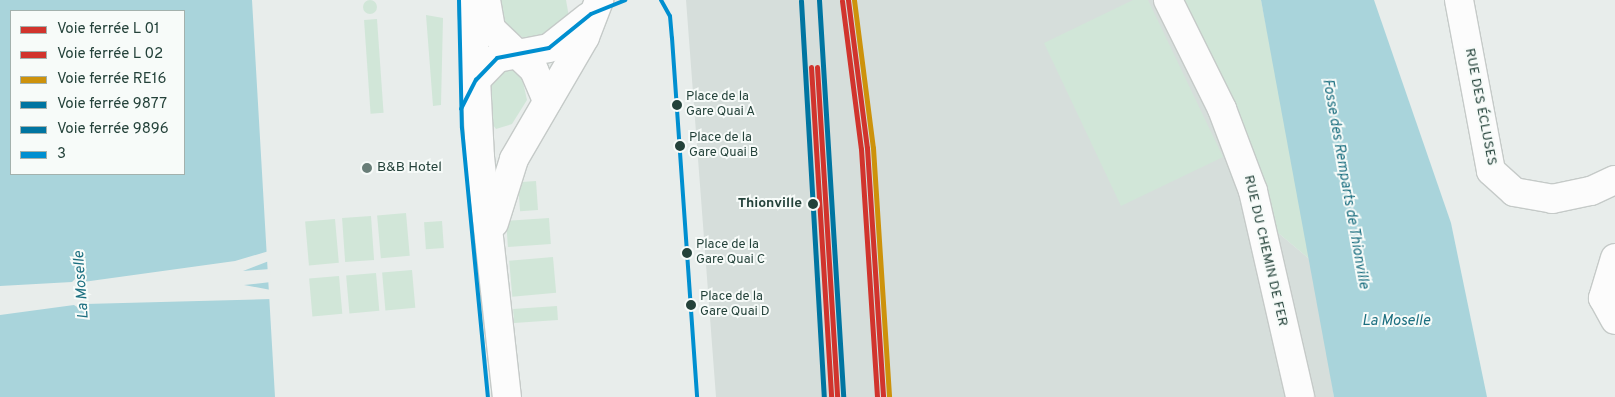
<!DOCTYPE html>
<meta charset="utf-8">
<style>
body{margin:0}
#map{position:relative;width:1615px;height:397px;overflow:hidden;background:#e8edeb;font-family:Overpass,sans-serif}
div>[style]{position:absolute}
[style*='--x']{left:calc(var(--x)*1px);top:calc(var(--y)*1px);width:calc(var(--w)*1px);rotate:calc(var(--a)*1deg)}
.built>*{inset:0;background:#d6dedb}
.green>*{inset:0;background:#d1e6d8;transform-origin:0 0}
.round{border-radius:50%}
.water>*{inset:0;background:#a9d4db}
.pier>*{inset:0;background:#e8edeb}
.roads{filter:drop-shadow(1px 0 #c5cac8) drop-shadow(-1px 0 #c5cac8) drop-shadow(0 1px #c5cac8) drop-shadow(0 -1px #c5cac8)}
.minor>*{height:28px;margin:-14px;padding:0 14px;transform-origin:14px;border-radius:14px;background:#fcfcfc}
.bus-1>*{height:4px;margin:-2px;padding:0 2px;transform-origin:2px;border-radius:2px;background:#008fd0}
.rail-1>*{height:5px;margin:-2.5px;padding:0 2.5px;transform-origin:2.5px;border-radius:2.5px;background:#d1342d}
.rail-2>*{height:5px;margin:-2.5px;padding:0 2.5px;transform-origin:2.5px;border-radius:2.5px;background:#d1342d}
.rail-3>*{height:5px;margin:-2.5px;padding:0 2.5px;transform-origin:2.5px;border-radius:2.5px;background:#cd920c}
.rail-4>*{height:5px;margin:-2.5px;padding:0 2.5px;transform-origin:2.5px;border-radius:2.5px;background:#0075a1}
.rail-5>*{height:5px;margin:-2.5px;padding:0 2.5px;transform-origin:2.5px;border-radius:2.5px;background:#0075a1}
.dots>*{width:14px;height:14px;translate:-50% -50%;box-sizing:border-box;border:2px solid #f7fbf9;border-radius:50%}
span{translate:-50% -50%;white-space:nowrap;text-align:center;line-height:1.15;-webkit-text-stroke:4px #f7fbf9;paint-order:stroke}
.bus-label{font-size:13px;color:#24423a}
.left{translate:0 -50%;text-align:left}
.street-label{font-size:14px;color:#24423a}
.poi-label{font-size:14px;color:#24423a}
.stop-label{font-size:14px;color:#24423a;font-weight:700}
.right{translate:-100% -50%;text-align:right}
.water-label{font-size:15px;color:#1c6f80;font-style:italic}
.legend{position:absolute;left:10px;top:10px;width:175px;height:165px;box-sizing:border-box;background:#f7fbf9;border:1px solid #a3b1ad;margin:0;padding:6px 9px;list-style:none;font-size:15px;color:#24423a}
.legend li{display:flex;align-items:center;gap:10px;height:25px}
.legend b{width:25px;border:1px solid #a3b1ad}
</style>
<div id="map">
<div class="built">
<div style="clip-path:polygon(686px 0,1183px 0,1277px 232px,1313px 262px,1334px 397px,716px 397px)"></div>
</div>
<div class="green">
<div class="round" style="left:363px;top:0;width:14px;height:14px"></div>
<div style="clip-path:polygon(497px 0,566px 0,569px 17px,558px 31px,530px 42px,507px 27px)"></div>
<div style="clip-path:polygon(1133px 0,1148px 0,1223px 157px,1121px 206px,1044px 43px)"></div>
<div style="clip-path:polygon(1183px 0,1261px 0,1313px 262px,1277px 232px)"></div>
<div style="clip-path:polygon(426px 15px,443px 18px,441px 105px,433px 106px)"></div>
<div style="left:377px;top:19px;width:94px;height:13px;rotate:86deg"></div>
<div style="clip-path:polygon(508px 66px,521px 73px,527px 100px,512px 124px,496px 129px,490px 121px,487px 88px,493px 72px)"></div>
<div style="left:536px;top:181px;width:29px;height:18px;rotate:86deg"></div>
<div style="left:406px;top:213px;width:43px;height:29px;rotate:85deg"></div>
<div style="left:371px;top:216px;width:44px;height:29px;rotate:86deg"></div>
<div style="left:549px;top:218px;width:26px;height:43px;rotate:86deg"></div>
<div style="left:335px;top:219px;width:44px;height:30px;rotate:85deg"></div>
<div style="left:442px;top:221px;width:27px;height:18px;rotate:86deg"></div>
<div style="left:553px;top:257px;width:36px;height:44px;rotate:85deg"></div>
<div style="left:412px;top:270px;width:38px;height:30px;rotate:85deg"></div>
<div style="left:376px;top:273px;width:38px;height:30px;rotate:85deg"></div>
<div style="left:339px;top:276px;width:38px;height:30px;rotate:85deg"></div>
<div style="left:557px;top:306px;width:14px;height:44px;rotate:86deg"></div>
</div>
<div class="water">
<div style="clip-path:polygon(evenodd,0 0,252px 0,275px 397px,0 397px,0 0,11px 11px,184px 11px,184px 174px,11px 174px,11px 11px)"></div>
<div style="clip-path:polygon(1261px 0,1374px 0,1451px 223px,1487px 397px,1334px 397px)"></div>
</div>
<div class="pier">
<div style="clip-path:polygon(269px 251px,269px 261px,243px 271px,270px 269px,271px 282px,244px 285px,271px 290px,272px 299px,85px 304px,80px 309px,74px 305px,0 315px,0 286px,72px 282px,77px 277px,83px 282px,235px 261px)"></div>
</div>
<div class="roads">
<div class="minor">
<div style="--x:472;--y:0;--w:157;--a:87.1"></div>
<div style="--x:480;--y:157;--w:242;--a:83.6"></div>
<div style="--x:486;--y:0;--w:29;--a:80"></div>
<div style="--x:491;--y:29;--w:59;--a:43.6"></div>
<div style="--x:534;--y:70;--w:34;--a:67"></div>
<div style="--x:1168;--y:0;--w:122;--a:63.6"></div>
<div style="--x:1222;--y:109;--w:88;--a:69.3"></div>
<div style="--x:1253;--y:191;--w:211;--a:77.1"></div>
<div style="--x:1459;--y:0;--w:174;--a:79.4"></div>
<div style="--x:1491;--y:171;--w:31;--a:42"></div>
<div style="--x:1514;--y:192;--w:39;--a:10"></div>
<div style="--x:1552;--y:199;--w:40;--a:-12"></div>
<div style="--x:1591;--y:191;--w:26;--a:-25"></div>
<div style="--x:476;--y:80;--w:30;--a:-46"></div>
<div style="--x:497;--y:58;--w:53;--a:-10.9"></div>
<div style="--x:549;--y:48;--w:50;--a:-38.5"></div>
<div style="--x:494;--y:223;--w:67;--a:-72.6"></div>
<div style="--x:514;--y:159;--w:141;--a:-59.8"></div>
<div style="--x:585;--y:37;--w:40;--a:-69"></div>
<div style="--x:1615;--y:258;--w:42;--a:106.7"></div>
<div style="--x:1603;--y:298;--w:25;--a:61"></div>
</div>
</div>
<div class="bus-1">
<div style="--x:459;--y:0;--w:128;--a:88.7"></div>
<div style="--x:462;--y:128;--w:270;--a:84.5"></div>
<div style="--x:661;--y:0;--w:18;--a:61"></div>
<div style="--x:670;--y:16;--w:22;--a:85"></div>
<div style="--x:672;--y:38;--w:360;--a:86"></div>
<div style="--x:461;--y:109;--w:33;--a:-63"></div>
<div style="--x:476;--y:80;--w:30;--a:-46"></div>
<div style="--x:497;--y:58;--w:53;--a:-10.9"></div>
<div style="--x:549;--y:48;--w:54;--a:-39"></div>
<div style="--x:591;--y:14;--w:37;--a:-22"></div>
</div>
<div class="rail-1">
<div style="--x:848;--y:0;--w:149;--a:82.7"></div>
<div style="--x:867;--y:148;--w:250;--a:86.3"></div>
<div style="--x:817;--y:67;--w:331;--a:86.5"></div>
</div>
<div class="rail-2">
<div style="--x:842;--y:1;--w:149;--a:82.7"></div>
<div style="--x:861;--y:149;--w:249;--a:86.3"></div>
<div style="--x:811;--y:67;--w:331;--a:86.5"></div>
</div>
<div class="rail-3">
<div style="--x:854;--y:0;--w:149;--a:82.7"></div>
<div style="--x:873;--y:148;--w:250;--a:86.3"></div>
</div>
<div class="rail-4">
<div style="--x:819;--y:0;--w:398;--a:86.5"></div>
</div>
<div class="rail-5">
<div style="--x:801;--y:1;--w:397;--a:86.7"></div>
</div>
<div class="dots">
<div style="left:677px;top:105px;background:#24423a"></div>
<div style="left:680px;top:146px;background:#24423a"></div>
<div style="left:367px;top:168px;background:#697e78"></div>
<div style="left:813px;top:204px;background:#24423a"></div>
<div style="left:687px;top:253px;background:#24423a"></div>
<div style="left:691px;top:305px;background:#24423a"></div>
</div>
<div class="bus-label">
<span class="left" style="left:686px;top:105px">Place de la<br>Gare Quai A</span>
<span class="left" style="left:689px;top:146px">Place de la<br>Gare Quai B</span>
<span class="left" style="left:696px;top:253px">Place de la<br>Gare Quai C</span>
<span class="left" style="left:700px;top:305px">Place de la<br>Gare Quai D</span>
</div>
<div class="street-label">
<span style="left:1480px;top:107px;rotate:79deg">RUE DES ÉCLUSES</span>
<span style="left:1265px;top:251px;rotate:77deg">RUE DU CHEMIN DE FER</span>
</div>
<div class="poi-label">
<span class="left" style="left:377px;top:168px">B&amp;B Hotel</span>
</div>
<div class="stop-label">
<span class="right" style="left:802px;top:204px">Thionville</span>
</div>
<div class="water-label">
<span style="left:1345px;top:184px;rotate:80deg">Fosse des Remparts de Thionville</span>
<span style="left:82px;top:285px;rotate:-94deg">La Moselle</span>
<span style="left:1396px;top:322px">La Moselle</span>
</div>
<ul class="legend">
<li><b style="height:6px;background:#d1342d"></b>Voie ferrée L 01</li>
<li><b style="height:6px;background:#d1342d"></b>Voie ferrée L 02</li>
<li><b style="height:6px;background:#cd920c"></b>Voie ferrée RE16</li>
<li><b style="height:6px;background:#0075a1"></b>Voie ferrée 9877</li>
<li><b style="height:6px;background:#0075a1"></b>Voie ferrée 9896</li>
<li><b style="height:6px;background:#008fd0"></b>3</li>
</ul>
</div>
